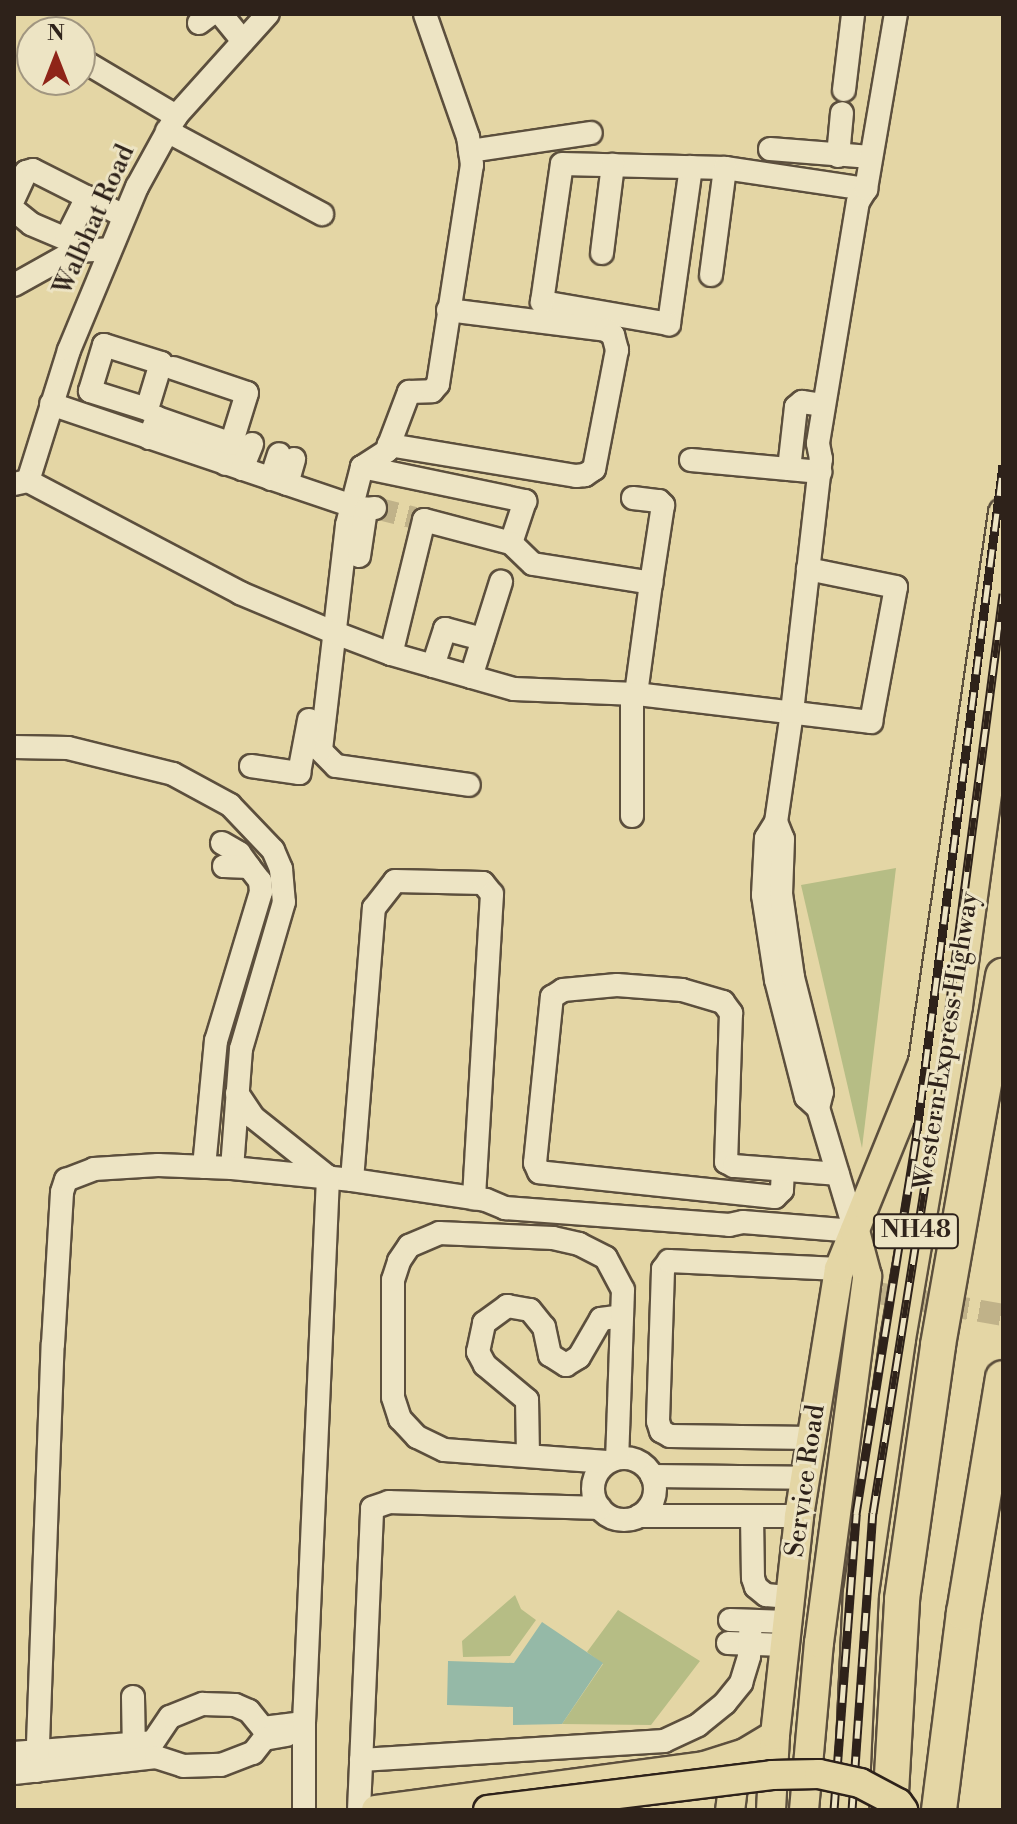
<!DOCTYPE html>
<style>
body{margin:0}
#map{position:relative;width:1017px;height:1824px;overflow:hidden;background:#e4d6a5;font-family:"Libre Bodoni",serif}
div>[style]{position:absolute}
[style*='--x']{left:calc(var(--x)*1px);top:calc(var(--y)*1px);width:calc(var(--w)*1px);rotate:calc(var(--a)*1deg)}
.green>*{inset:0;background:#b6bd85}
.water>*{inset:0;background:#95b9a7}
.minor-tunnel>*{height:22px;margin-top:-11px;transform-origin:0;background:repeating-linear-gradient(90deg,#c0b289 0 22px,transparent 0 33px)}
.roads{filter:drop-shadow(2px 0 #5c4f3d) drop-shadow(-2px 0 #5c4f3d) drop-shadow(0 2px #5c4f3d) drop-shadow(0 -2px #5c4f3d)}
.minor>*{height:22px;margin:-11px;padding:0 11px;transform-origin:11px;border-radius:11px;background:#ede4c4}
.minor>.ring{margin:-11px;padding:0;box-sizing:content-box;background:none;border:22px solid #ede4c4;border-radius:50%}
.major>*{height:28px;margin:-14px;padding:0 14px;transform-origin:14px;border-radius:14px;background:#e4d6a5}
.highway>*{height:34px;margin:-17px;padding:0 17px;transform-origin:17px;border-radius:17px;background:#e4d6a5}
.rail>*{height:9px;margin-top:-4.5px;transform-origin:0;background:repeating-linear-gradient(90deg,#ede4c4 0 18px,#2e221a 0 36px);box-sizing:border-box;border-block:2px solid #2e221a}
.bridges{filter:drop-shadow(2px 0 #2e221a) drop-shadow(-2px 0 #2e221a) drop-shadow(0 2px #2e221a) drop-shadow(0 -2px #2e221a)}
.major-bridge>*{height:28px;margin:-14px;padding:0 14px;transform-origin:14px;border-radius:14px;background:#e4d6a5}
span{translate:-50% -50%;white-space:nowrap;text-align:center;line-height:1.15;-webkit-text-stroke:6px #ede4c4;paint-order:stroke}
.shield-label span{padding:2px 6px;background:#ede4c4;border:2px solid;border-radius:6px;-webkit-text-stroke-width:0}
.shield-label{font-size:24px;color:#2e221a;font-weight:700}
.street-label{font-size:26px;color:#2e221a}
.frame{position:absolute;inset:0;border:16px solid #2e221a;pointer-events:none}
.north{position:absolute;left:16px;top:16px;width:80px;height:80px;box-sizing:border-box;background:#ede4c4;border:2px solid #a19680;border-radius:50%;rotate:0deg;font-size:22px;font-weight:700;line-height:32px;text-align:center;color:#2e221a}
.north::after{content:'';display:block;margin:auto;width:28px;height:36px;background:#8f2418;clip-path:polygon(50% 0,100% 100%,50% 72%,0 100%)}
</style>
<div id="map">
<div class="green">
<div style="clip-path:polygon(896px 868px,862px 1148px,801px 885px)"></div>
<div style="clip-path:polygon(515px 1595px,521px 1609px,536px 1620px,510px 1656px,463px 1657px,462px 1641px)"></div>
<div style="clip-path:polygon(618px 1610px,700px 1661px,651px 1725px,562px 1724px,603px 1664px,587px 1652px)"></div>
</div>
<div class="water">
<div style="clip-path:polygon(542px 1622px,603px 1663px,562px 1724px,513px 1725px,513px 1707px,447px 1705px,448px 1661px,514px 1663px)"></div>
</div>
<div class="minor-tunnel">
<div style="--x:375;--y:508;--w:41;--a:14"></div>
<div style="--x:849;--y:1288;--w:156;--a:9.9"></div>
</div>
<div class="roads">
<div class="minor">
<div style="--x:221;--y:14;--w:35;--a:51"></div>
<div style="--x:199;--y:23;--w:15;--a:-37"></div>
<div style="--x:80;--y:59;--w:112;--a:30.7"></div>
<div style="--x:844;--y:90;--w:77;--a:-83.2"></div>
<div style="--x:167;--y:131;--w:176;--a:28.2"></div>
<div style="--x:770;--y:149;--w:101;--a:4.5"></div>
<div style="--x:470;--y:151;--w:122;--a:-8.5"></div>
<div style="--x:838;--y:156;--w:43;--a:-84.7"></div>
<div style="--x:691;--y:167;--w:159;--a:98"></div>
<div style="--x:669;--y:324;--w:129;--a:-170.2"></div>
<div style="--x:542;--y:302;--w:139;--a:-81.8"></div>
<div style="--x:562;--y:164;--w:163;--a:1.4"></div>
<div style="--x:725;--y:168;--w:143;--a:8.5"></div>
<div style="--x:14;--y:198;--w:29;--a:-65"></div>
<div style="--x:26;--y:172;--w:7;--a:-16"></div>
<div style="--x:33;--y:170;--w:102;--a:26.8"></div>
<div style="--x:14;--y:210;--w:22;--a:39"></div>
<div style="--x:31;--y:224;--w:38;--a:23"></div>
<div style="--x:66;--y:239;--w:47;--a:-63.4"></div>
<div style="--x:602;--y:253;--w:89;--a:-82.9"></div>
<div style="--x:711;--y:275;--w:108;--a:-82.5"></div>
<div style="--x:14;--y:285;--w:70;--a:-29.1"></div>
<div style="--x:75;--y:251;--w:35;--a:-3"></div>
<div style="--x:448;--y:310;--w:159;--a:7.2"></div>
<div style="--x:606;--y:330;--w:9;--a:36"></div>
<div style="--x:613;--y:335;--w:16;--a:75"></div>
<div style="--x:617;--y:350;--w:121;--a:100.9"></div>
<div style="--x:594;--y:469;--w:11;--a:146"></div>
<div style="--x:585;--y:475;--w:9;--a:174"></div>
<div style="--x:576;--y:476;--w:190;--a:-170.6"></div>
<div style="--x:389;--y:445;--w:6;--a:108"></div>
<div style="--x:387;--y:451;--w:30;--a:147"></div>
<div style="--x:362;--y:467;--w:60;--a:104.5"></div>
<div style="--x:347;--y:525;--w:227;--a:96.6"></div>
<div style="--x:321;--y:751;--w:21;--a:45"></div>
<div style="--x:336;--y:766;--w:134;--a:8.1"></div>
<div style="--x:104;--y:345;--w:60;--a:17.5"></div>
<div style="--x:161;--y:363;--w:48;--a:106.9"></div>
<div style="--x:147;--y:409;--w:60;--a:-162.5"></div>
<div style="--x:90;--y:391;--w:48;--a:-73.1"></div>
<div style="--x:173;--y:368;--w:78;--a:18.7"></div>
<div style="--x:247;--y:393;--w:74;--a:107.2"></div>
<div style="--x:51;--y:404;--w:318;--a:18.7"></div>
<div style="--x:149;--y:438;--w:22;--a:-68"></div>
<div style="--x:157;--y:418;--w:79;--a:19.1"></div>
<div style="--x:389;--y:445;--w:57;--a:-69.3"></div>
<div style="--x:409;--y:392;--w:23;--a:-2"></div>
<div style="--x:432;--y:391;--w:9;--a:-49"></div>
<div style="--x:438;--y:384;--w:222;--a:-81.2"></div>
<div style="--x:472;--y:165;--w:28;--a:-98"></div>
<div style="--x:468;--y:137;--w:130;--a:-109.3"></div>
<div style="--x:691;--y:460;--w:130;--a:5.3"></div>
<div style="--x:362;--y:467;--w:167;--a:11.8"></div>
<div style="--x:525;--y:501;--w:44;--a:108.4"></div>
<div style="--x:511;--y:543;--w:90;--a:-165.2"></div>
<div style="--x:424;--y:520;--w:138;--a:103.8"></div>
<div style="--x:242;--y:469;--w:27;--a:-68"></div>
<div style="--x:789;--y:469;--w:62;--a:-83.6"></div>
<div style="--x:796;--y:407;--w:8;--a:-40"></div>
<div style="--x:802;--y:402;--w:22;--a:8"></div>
<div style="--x:271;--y:479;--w:26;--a:-72"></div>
<div style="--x:28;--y:481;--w:137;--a:-72.6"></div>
<div style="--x:69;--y:350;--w:177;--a:-67.4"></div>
<div style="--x:137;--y:187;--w:81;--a:-61.2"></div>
<div style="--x:176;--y:116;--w:137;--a:-48"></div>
<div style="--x:14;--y:484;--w:14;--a:-12"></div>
<div style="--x:28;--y:481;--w:240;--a:27.8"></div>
<div style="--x:240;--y:593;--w:101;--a:22.8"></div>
<div style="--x:333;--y:632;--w:62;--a:20.8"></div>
<div style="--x:391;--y:654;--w:128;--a:15.9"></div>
<div style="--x:514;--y:689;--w:122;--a:2.3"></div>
<div style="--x:636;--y:694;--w:237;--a:6.8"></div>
<div style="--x:871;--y:722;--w:137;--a:-79.5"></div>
<div style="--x:896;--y:587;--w:90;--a:-168.4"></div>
<div style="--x:287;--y:484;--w:26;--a:-74"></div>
<div style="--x:633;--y:498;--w:26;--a:7"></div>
<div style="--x:659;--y:501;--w:6;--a:45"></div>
<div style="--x:663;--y:505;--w:79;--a:98.7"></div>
<div style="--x:511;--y:543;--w:30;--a:44"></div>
<div style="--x:533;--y:564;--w:120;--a:9.1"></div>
<div style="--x:651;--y:583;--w:112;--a:97.7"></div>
<div style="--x:359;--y:556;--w:48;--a:-81.5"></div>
<div style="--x:366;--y:509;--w:9;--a:-6"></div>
<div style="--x:433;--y:666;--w:39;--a:-72"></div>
<div style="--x:445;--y:629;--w:39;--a:15"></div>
<div style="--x:471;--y:677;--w:100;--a:-72.5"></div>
<div style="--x:632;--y:694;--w:122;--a:90"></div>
<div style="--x:14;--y:747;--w:54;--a:1.1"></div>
<div style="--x:68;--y:748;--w:108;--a:13.9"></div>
<div style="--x:173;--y:774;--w:65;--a:28.5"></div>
<div style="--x:230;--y:805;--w:62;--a:46.3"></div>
<div style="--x:273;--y:850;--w:21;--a:67"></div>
<div style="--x:281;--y:869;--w:33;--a:85"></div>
<div style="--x:284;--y:902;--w:153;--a:106.3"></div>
<div style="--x:241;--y:1049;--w:119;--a:94.3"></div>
<div style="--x:251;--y:766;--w:49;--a:8.3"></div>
<div style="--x:299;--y:773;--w:54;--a:-79.3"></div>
<div style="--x:222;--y:843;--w:20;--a:30"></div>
<div style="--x:239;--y:853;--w:17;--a:54"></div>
<div style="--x:237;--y:1093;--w:29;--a:56"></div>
<div style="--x:253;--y:1117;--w:95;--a:38.6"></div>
<div style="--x:818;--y:1108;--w:16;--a:-137"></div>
<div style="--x:806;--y:1097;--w:121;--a:-104.4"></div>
<div style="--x:776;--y:980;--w:86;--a:-98.7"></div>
<div style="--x:763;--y:895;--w:57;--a:-87"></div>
<div style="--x:766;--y:838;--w:19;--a:-58"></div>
<div style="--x:776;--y:822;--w:111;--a:-81.7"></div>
<div style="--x:792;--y:712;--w:255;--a:-83.5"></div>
<div style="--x:821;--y:459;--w:16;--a:-101"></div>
<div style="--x:818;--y:443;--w:244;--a:-80.6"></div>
<div style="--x:858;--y:202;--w:15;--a:-58"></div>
<div style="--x:866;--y:189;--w:178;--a:-80.3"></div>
<div style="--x:204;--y:1167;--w:127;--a:-84.6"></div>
<div style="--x:216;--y:1041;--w:156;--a:-73.2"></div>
<div style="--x:261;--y:892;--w:11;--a:-95"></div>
<div style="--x:260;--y:881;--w:18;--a:-128"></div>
<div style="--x:249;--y:867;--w:25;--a:-178"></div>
<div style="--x:783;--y:1170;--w:20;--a:93"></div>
<div style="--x:782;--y:1190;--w:10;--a:135"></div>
<div style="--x:775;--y:1197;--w:237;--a:-174"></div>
<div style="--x:539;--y:1172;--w:10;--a:-114"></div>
<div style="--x:535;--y:1163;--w:167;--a:-84.2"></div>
<div style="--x:552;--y:997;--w:13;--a:-32"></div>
<div style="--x:563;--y:990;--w:54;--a:-5.3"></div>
<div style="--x:617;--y:985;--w:65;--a:4.4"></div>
<div style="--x:682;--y:990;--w:43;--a:16.3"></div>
<div style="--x:723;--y:1002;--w:14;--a:54"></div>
<div style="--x:731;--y:1013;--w:149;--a:91.9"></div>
<div style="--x:726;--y:1162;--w:9;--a:27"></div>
<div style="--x:734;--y:1166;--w:104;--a:4.4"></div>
<div style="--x:352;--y:1180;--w:273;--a:-85.4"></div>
<div style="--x:374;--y:908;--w:34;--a:-52"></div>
<div style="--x:395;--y:881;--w:88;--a:1.3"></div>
<div style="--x:483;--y:883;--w:14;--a:51"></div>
<div style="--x:492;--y:894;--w:305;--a:93.4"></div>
<div style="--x:812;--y:1438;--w:142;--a:-179.2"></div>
<div style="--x:670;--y:1436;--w:10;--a:-151"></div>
<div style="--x:661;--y:1431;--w:10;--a:-107"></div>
<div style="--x:658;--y:1421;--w:152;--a:-88.1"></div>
<div style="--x:663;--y:1269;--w:10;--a:-53"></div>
<div style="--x:669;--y:1261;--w:170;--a:2.7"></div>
<div style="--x:528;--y:1456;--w:56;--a:-91"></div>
<div style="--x:527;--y:1400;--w:55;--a:-140.2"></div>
<div style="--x:485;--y:1365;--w:15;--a:-118"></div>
<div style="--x:478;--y:1352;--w:30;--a:-78"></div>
<div style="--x:484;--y:1323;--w:29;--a:-36"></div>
<div style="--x:507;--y:1306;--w:23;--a:10"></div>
<div style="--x:530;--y:1310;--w:22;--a:51"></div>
<div style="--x:544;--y:1327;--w:29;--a:78"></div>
<div style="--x:550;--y:1355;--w:19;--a:32"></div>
<div style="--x:566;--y:1365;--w:15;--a:-32"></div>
<div style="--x:579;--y:1357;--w:44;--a:-59.9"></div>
<div style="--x:601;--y:1319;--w:21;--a:-8"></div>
<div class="ring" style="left:593px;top:1458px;width:40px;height:40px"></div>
<div style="--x:607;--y:1462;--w:163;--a:-175.8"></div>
<div style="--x:444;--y:1450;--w:30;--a:-154"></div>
<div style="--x:417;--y:1437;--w:25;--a:-133"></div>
<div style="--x:400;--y:1419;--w:23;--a:-108"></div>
<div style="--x:393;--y:1397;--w:117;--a:-90"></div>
<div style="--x:393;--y:1280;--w:20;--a:-72"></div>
<div style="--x:399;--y:1261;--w:18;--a:-56"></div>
<div style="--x:409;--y:1246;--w:33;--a:-23"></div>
<div style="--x:439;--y:1233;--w:114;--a:2.5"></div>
<div style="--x:553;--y:1238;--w:27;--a:13"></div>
<div style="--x:579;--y:1244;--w:30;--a:27"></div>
<div style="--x:606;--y:1258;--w:36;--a:62"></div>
<div style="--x:623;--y:1290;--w:168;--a:92"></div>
<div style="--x:652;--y:1476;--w:153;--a:0.7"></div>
<div style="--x:639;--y:1516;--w:160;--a:0"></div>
<div style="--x:752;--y:1516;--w:62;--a:89.1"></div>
<div style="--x:753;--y:1578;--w:9;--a:72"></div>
<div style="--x:756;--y:1587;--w:13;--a:39"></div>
<div style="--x:766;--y:1595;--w:24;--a:5"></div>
<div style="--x:730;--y:1620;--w:58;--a:2"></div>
<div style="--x:728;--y:1643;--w:56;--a:2"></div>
<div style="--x:133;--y:1697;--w:59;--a:89"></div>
<div style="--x:14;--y:1753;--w:139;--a:-4.5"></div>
<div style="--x:153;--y:1742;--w:30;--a:-56"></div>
<div style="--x:170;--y:1717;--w:35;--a:-22"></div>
<div style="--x:203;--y:1704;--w:32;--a:2"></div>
<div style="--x:235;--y:1705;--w:15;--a:23"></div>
<div style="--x:249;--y:1711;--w:22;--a:51"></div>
<div style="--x:263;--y:1728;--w:41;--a:-7"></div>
<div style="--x:361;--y:1760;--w:304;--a:-3.6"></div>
<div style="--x:664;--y:1741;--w:38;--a:-25"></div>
<div style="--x:698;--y:1725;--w:35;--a:-39"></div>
<div style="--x:725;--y:1703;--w:26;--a:-51"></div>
<div style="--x:741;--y:1683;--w:28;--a:-73"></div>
<div style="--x:749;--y:1656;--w:35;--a:-87"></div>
<div style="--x:37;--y:1771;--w:427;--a:-87.9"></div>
<div style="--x:53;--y:1344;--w:152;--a:-86.6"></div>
<div style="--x:62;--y:1192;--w:13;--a:-72"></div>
<div style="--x:66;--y:1180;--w:30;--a:-21"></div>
<div style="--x:94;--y:1169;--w:64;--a:-3.6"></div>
<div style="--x:158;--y:1165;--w:74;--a:2.3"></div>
<div style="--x:232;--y:1168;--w:121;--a:5.7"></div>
<div style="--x:352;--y:1180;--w:135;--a:8.5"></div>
<div style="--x:486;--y:1200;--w:21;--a:23"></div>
<div style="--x:505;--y:1208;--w:225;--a:4.3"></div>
<div style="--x:729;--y:1225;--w:14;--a:-12"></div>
<div style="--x:743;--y:1222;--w:112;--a:4.6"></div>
<div style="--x:855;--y:1231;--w:128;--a:-106.7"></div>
<div style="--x:818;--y:1108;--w:16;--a:-76"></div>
<div style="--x:822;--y:1092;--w:119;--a:-104.2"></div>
<div style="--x:793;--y:977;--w:84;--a:-98.2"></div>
<div style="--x:781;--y:894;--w:55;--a:-87.9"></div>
<div style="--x:783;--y:839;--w:18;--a:-112"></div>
<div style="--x:14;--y:1773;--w:143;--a:-6.4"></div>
<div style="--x:156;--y:1757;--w:28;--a:18"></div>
<div style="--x:183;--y:1766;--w:38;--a:-2"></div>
<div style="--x:221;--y:1765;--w:34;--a:-21"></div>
<div style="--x:253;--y:1753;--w:18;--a:-52"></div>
<div style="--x:264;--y:1739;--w:23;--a:-10"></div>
<div style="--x:304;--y:1810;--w:87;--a:-90"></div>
<div style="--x:304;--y:1723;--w:547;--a:-87.48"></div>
<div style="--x:359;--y:1810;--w:302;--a:-87.5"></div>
<div style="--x:372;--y:1508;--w:18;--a:-19"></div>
<div style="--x:389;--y:1502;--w:211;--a:1.6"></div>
</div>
<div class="major">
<div style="--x:709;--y:1768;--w:17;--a:25"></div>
<div style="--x:724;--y:1775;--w:15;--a:53"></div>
<div style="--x:733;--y:1787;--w:23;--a:97"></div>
<div style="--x:376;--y:1810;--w:331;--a:-7.6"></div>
<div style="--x:704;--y:1766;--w:43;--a:-17.6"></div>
<div style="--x:745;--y:1753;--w:35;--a:-31"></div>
<div style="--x:771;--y:1810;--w:75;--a:-86.9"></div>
<div style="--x:775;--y:1735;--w:220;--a:-83.7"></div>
<div style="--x:799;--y:1516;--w:250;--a:-80.8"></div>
<div style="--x:839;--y:1269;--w:223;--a:-67.9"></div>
<div style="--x:923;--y:1062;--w:555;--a:-81.71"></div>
<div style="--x:804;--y:1810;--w:168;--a:-84.9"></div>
<div style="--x:819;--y:1643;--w:370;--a:-82.5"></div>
<div style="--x:867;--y:1276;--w:47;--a:-104.9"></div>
</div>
<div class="highway">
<div style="--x:851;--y:1810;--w:217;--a:-87.4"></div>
<div style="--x:861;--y:1593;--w:257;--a:-81.7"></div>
<div style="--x:898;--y:1339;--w:338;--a:-80.3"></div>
<div style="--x:955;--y:1006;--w:355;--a:-82.2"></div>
<div style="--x:890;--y:1810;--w:211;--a:-86.7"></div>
<div style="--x:902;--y:1599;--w:257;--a:-81.9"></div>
<div style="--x:938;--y:1345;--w:375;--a:-80"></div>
<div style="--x:939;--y:1810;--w:199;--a:-82.8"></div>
<div style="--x:964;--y:1613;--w:238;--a:-80.6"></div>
</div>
</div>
<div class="rail">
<div style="--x:834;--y:1810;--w:297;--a:-85.7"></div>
<div style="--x:856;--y:1514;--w:381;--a:-80.9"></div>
<div style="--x:916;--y:1138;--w:679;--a:-82.63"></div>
<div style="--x:852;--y:1810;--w:298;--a:-86"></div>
<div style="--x:873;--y:1513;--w:379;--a:-81"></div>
<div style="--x:932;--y:1139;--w:550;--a:-82.58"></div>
</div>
<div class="bridges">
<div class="major-bridge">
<div style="--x:488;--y:1810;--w:286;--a:-7"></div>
<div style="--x:772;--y:1775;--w:47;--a:-1.2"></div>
<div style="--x:819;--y:1774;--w:42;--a:12.4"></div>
<div style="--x:860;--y:1783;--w:43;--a:27.8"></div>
<div style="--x:898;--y:1803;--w:9;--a:54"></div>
</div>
</div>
<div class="shield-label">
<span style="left:916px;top:1231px">NH48</span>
</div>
<div class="street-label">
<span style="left:95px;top:220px;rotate:-66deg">Walbhat Road</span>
<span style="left:947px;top:1041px;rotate:-81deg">Western Express Highway</span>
<span style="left:806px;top:1481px;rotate:-82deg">Service Road</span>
</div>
<div class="frame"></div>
<div class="north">N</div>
</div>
